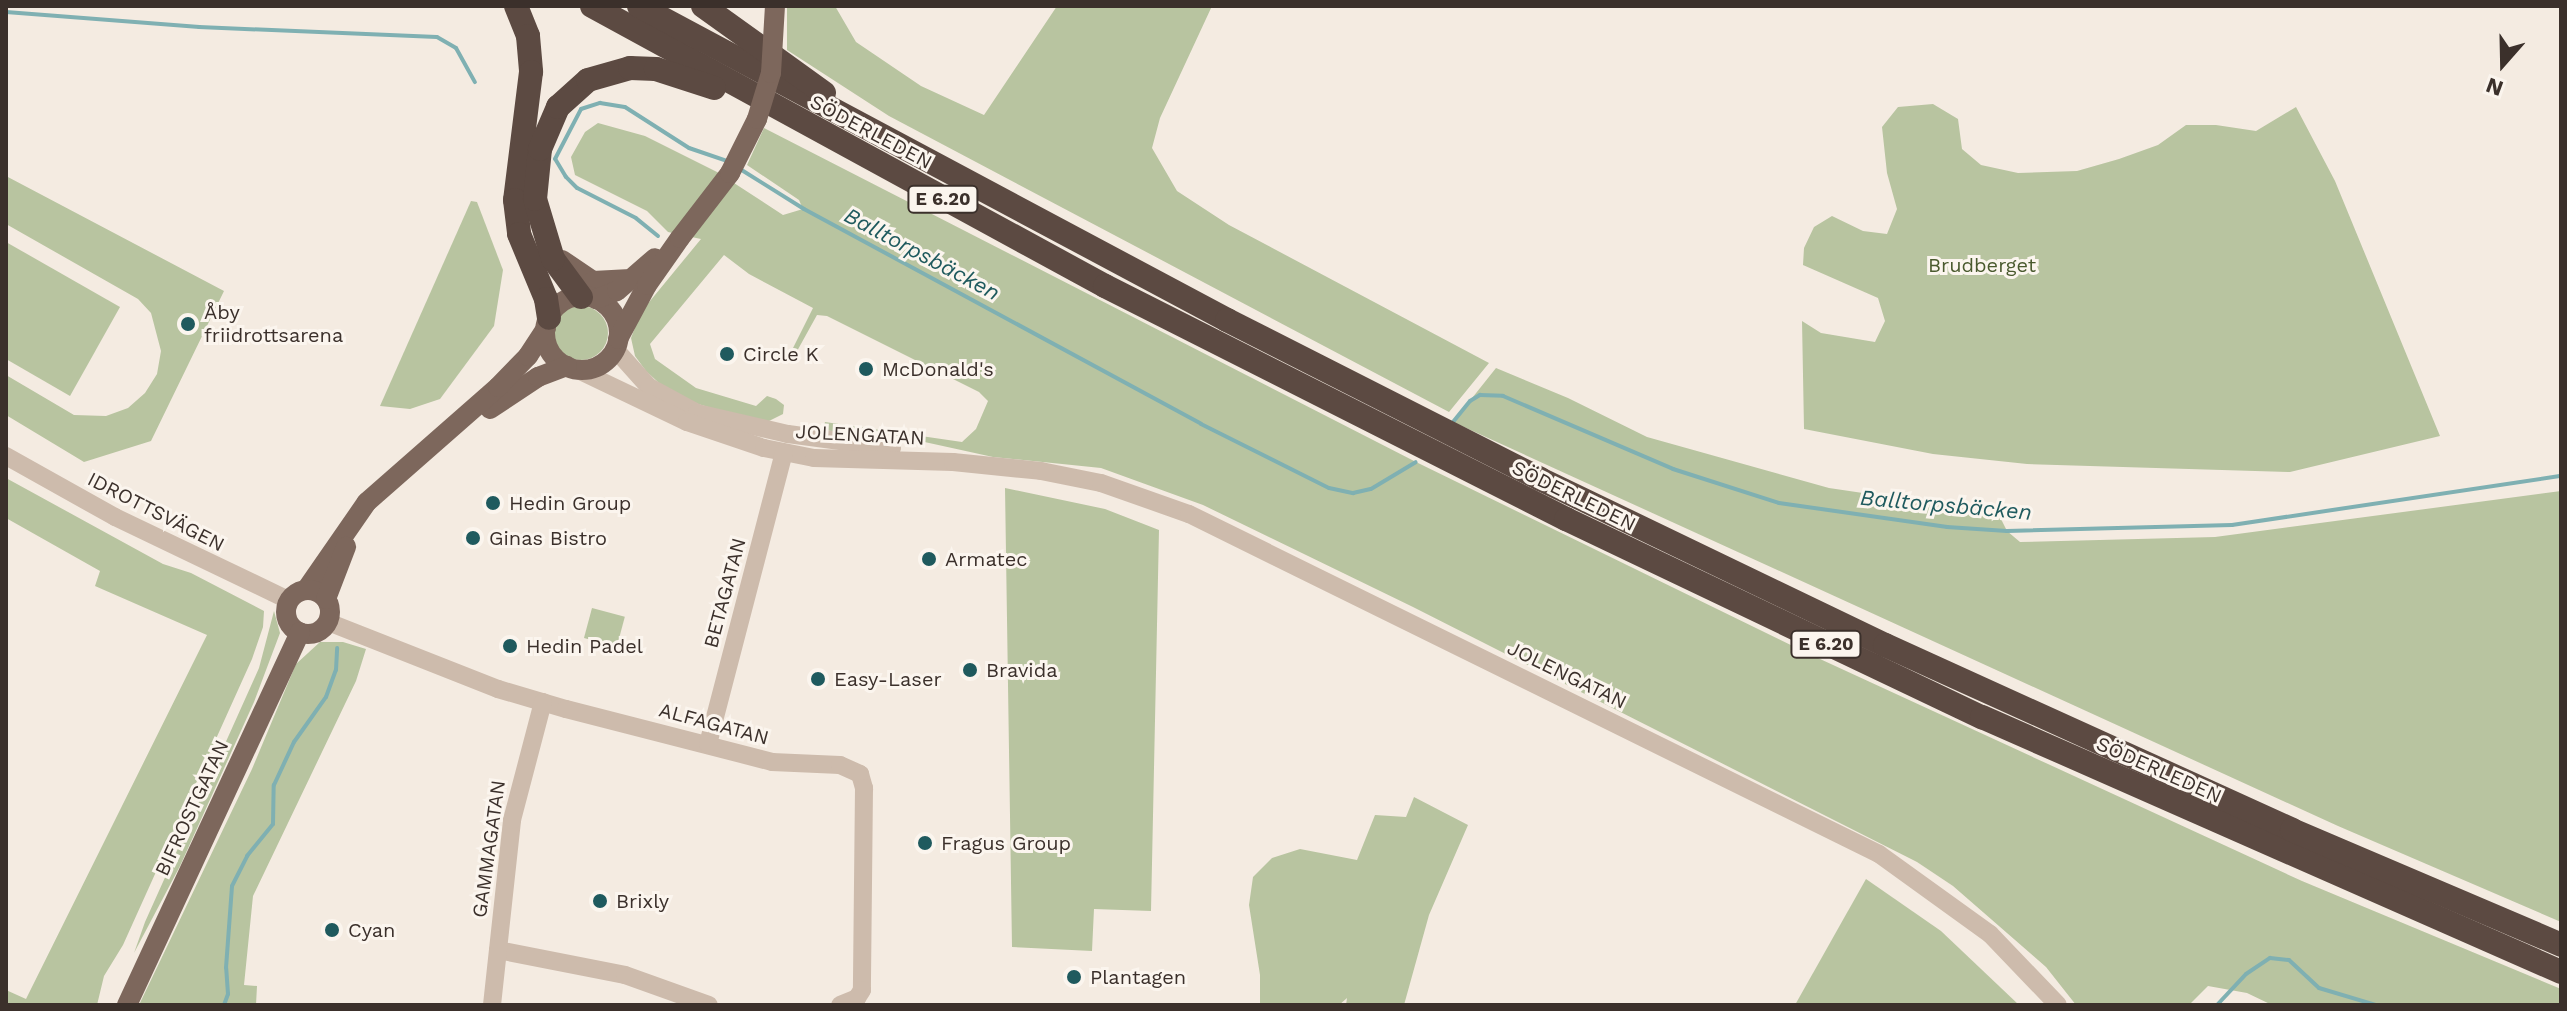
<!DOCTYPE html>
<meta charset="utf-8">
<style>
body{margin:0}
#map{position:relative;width:2567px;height:1011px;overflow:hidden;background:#f4ebe1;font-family:"Work Sans",sans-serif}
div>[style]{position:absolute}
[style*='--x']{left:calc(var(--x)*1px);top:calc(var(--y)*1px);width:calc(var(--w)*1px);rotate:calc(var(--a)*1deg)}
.green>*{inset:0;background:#b8c4a0;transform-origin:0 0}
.round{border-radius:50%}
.stream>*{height:4px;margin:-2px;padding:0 2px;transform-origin:2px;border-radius:2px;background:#7fb0b2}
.minor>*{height:18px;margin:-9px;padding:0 9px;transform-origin:9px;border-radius:9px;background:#cdbbac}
.major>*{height:20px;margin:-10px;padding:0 10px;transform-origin:10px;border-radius:10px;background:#7d675c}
.major>.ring{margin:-10px;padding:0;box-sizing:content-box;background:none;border:20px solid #7d675c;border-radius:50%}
.highway>*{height:24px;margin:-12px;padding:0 12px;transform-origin:12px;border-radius:12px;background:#5c4a42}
.major-bridge>*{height:20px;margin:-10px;padding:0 10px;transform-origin:10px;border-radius:10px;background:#7d675c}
.dots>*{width:22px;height:22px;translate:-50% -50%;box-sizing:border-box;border:4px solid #fbf5ee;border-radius:50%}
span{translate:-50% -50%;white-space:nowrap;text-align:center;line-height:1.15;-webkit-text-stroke:6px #fbf5ee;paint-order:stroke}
.shield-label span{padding:2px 6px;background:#fbf5ee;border:2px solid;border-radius:6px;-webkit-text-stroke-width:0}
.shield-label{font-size:18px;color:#3b302b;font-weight:700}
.street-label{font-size:20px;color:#3b302b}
.park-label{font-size:20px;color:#4a5a2e}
.poi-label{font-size:20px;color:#3b302b}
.left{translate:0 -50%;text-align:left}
.water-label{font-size:22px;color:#1f5a5e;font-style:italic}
.frame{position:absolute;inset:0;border:8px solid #3b302b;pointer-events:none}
.north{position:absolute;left:2463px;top:24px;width:80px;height:80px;-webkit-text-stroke:6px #fbf5ee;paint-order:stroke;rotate:200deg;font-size:22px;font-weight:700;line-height:32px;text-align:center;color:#3b302b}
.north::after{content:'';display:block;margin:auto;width:28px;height:36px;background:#3b302b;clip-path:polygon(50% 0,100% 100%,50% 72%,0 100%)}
</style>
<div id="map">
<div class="green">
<div style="clip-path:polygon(787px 6px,835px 6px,856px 42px,921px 86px,984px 115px,1057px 6px,1212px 6px,1160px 118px,1152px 148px,1177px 191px,1229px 225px,1489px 363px,1449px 412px,889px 116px,787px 50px)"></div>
<div style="clip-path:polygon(1933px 104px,1958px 119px,1962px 149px,1981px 165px,2018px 173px,2077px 171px,2119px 159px,2158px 145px,2186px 125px,2216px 125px,2256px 131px,2296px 107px,2335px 181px,2440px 436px,2290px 472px,2027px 464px,1933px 454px,1804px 429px,1802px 321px,1821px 333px,1875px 342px,1885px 321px,1878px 298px,1803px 265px,1804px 248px,1814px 227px,1832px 216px,1863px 231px,1887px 234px,1897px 209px,1887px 173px,1882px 127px,1898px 107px)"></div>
<div style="clip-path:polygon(598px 123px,645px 136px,717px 172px,783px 215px,803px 209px,799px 200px,747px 165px,764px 128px,1416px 462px,1807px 653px,2302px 881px,2561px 989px,2561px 1005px,2272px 1005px,2247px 993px,2208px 986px,2189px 1005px,2076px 1005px,2046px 967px,1953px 886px,1917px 862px,1413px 607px,1203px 505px,1101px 468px,993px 457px,879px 432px,867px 435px,823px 430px,825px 422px,962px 442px,976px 429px,988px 401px,979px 392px,827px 316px,817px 315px,791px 362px,787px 360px,813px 308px,749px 274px,724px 255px,650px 344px,655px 359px,696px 388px,756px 406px,767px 396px,776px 399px,784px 405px,783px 414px,763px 424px,695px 403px,659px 383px,646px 371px,635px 356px,631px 338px,641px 312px,701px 239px,668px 232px,647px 211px,575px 175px,571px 157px,585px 132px)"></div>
<div style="clip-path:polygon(6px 176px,224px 291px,151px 441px,84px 462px,6px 415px,6px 375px,74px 415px,106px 416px,128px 408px,145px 393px,157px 374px,161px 351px,151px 313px,138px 299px,6px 224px)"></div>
<div style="clip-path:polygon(471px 201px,477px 202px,503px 270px,494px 326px,440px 399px,410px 409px,380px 406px)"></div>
<div style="clip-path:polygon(6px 242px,120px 307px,70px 396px,6px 359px)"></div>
<div class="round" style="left:554px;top:306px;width:54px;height:54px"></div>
<div style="clip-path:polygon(1496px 368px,1568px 398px,1647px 437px,1829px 488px,1998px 513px,2007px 531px,2020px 542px,2215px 537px,2561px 491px,2561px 922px,2338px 826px,1453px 422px)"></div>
<div style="clip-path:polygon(6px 478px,163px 564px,191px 573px,264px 611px,263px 627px,252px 659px,123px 945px,104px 976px,97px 1005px,6px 1005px,6px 990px,26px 999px,207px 635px,95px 586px,100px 571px,6px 518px)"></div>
<div style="clip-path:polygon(1005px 488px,1105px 509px,1159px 530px,1151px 911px,1094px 909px,1092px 951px,1012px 947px)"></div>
<div style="left:592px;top:608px;width:34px;height:31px;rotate:15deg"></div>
<div style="clip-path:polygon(274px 611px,280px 633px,254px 702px,180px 866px,134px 953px,145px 922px,259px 668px)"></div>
<div style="clip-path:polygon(320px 642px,343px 642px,366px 649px,356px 681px,253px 896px,244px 985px,257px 986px,256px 1005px,139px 1005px,252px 769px,296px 664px)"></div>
<div style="clip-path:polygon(1414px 797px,1468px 825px,1429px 915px,1404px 1005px,1346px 1005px,1347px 998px,1339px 1005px,1260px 1005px,1260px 975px,1249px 905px,1253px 877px,1272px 858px,1300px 849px,1357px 860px,1375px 815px,1406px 817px)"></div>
<div style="clip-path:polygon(1866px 879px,1941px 931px,2019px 1005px,1795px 1005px)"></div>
</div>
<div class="stream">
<div style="--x:6;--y:12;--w:194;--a:4.4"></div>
<div style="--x:199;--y:27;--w:238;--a:2.4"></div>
<div style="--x:437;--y:37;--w:22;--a:30"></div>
<div style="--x:456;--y:48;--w:39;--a:61"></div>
<div style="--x:740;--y:169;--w:75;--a:32"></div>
<div style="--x:804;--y:209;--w:451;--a:28.4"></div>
<div style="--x:1201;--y:424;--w:143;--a:26.6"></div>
<div style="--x:1329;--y:488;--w:25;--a:12"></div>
<div style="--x:1353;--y:493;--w:18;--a:-13"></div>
<div style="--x:1371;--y:489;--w:52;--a:-31"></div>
<div style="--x:658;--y:236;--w:28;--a:-141"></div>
<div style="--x:636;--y:218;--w:66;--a:-153"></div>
<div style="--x:577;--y:188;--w:16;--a:-135"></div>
<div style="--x:566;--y:177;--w:21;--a:-121"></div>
<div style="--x:555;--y:159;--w:56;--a:-62.5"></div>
<div style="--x:581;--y:109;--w:20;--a:-18"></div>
<div style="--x:600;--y:103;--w:25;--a:9"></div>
<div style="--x:625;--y:107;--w:76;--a:32.6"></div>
<div style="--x:689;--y:148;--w:43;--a:18.9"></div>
<div style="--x:1453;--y:422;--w:27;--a:-51"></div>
<div style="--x:1470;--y:401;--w:12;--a:-31"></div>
<div style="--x:1480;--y:395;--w:23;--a:2"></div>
<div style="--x:1503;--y:396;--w:185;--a:23.2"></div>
<div style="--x:1673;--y:469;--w:111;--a:17.8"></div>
<div style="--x:1779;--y:503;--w:170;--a:8.1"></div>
<div style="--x:1947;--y:527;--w:60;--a:3.8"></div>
<div style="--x:2007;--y:531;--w:225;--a:-1.5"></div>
<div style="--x:2232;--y:525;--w:333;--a:-8.5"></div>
<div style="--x:224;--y:1005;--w:12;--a:-70"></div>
<div style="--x:228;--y:994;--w:26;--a:-94"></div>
<div style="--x:226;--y:968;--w:82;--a:-85.8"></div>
<div style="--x:232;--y:886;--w:34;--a:-63"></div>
<div style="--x:247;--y:856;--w:41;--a:-50.9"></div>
<div style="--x:273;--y:824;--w:39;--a:-89"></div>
<div style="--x:274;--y:785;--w:47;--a:-65.1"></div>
<div style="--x:294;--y:742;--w:55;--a:-54.6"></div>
<div style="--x:326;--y:697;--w:29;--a:-70"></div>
<div style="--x:336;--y:670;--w:22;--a:-87"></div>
<div style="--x:2217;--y:1005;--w:42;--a:-46.9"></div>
<div style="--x:2246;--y:974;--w:29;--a:-34"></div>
<div style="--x:2270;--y:958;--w:19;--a:6"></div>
<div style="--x:2289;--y:960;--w:41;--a:43"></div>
<div style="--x:2319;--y:988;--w:59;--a:16.6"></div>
</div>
<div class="minor">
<div style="--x:615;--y:349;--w:51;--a:48.2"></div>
<div style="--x:649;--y:387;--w:55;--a:28.4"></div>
<div style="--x:697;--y:413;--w:93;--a:13"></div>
<div style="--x:788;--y:434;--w:105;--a:7.7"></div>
<div style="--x:578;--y:370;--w:121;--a:25.5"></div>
<div style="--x:687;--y:422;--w:81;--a:18.7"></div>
<div style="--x:764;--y:448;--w:51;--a:11.3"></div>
<div style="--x:814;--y:458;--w:139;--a:1.6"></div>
<div style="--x:953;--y:462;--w:88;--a:5.8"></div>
<div style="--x:1041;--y:471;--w:61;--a:11.3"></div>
<div style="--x:1101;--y:483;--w:93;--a:19.4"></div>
<div style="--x:1189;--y:514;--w:769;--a:26.23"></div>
<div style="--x:1879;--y:854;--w:137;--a:35.8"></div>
<div style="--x:1990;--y:934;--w:98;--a:46.2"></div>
<div style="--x:6;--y:456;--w:125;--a:29.2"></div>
<div style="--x:115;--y:517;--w:194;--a:25.6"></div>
<div style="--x:328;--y:622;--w:183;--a:21.5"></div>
<div style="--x:498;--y:689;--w:71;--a:16.4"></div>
<div style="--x:566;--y:709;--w:213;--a:14.4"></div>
<div style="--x:772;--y:762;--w:68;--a:2.5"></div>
<div style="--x:840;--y:765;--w:22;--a:24"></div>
<div style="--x:860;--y:774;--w:15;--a:74"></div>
<div style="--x:864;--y:788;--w:202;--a:90.6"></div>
<div style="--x:862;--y:990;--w:9;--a:122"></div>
<div style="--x:857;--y:998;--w:18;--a:158"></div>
<div style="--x:708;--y:744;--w:301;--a:-75.4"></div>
<div style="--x:498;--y:950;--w:129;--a:11.1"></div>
<div style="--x:625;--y:975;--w:89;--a:19.7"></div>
<div style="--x:492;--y:1005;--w:186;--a:-83.8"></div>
<div style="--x:512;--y:820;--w:122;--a:-75.3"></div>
</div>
<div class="major">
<div style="--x:562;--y:260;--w:37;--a:34"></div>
<div style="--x:593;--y:281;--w:33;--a:-3"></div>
<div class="ring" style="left:545px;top:296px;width:54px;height:54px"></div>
<div style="--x:596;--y:299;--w:22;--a:-21"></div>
<div style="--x:617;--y:291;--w:50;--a:-41"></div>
<div style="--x:618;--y:339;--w:61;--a:-61.8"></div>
<div style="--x:647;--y:285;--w:57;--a:-54.9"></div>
<div style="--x:490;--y:409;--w:58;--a:-33.7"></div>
<div style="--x:538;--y:377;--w:31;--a:-21"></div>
<div style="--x:306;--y:590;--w:107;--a:-55.3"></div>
<div style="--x:367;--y:502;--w:174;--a:-41.3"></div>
<div style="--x:498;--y:387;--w:43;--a:-45.9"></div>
<div style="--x:528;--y:356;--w:33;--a:-57"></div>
<div class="ring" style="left:286px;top:590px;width:24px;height:24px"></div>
<div style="--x:326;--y:599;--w:56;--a:-69"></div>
<div style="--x:127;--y:1005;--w:411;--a:-65.1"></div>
</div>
<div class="highway">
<div style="--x:516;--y:6;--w:32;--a:68"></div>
<div style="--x:528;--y:36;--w:36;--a:85"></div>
<div style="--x:531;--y:72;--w:129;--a:97.1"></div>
<div style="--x:515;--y:200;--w:34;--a:83"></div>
<div style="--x:519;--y:234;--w:70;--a:67.4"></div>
<div style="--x:546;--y:299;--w:19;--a:81"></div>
<div style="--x:592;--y:6;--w:584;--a:28.63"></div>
<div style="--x:1105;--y:286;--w:517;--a:26.81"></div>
<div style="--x:1566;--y:519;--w:461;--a:25.5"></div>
<div style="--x:1982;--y:717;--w:633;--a:23.77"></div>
<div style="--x:639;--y:6;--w:667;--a:28.1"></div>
<div style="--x:1227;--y:320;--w:351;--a:26.9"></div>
<div style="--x:1540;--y:479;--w:383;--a:25.7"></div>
<div style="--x:1885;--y:645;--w:447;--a:24.4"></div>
<div style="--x:2292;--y:830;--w:293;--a:23.1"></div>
<div style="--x:703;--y:6;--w:149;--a:35.7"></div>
<div style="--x:581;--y:297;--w:47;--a:-126.4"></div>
<div style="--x:553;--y:259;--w:63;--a:-106.7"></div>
<div style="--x:535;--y:199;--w:50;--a:-84.3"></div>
<div style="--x:540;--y:149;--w:46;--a:-66.8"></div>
<div style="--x:558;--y:107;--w:40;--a:-42"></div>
<div style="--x:588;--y:80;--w:44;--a:-15.9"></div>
<div style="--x:630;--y:68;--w:26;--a:2"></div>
<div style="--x:656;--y:69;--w:61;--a:18.1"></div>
</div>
<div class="major-bridge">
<div style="--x:680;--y:238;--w:82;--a:-52.4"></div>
<div style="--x:730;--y:173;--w:60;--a:-63.4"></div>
<div style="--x:757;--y:119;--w:48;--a:-73.1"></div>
<div style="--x:771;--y:73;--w:67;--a:-86.6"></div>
</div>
<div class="dots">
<div style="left:188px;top:324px;background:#1f5a5e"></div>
<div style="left:727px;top:354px;background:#1f5a5e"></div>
<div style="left:866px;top:369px;background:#1f5a5e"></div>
<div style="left:493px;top:503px;background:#1f5a5e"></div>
<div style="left:473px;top:538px;background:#1f5a5e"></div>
<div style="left:929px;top:559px;background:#1f5a5e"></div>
<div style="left:510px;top:646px;background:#1f5a5e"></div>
<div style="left:970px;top:670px;background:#1f5a5e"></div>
<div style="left:818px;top:679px;background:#1f5a5e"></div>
<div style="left:925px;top:843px;background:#1f5a5e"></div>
<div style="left:600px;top:901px;background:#1f5a5e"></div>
<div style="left:332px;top:930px;background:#1f5a5e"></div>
<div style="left:1074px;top:977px;background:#1f5a5e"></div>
</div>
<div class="shield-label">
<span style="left:943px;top:199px">E 6.20</span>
<span style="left:1826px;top:644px">E 6.20</span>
</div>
<div class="street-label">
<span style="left:871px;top:132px;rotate:28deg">SÖDERLEDEN</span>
<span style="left:860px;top:435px;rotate:3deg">JOLENGATAN</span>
<span style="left:1574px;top:496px;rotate:26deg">SÖDERLEDEN</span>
<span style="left:156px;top:512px;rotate:27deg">IDROTTSVÄGEN</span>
<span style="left:725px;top:593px;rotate:-75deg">BETAGATAN</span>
<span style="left:1567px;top:675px;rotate:26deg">JOLENGATAN</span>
<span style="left:714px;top:724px;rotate:15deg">ALFAGATAN</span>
<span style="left:2159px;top:770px;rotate:24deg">SÖDERLEDEN</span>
<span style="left:192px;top:808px;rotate:-65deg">BIFROSTGATAN</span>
<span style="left:489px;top:849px;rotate:-82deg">GAMMAGATAN</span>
</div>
<div class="park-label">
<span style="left:1982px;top:265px">Brudberget</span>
</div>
<div class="poi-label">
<span class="left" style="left:204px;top:324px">Åby<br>friidrottsarena</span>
<span class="left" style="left:743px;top:354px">Circle K</span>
<span class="left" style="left:882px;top:369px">McDonald's</span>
<span class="left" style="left:509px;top:503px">Hedin Group</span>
<span class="left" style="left:489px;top:538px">Ginas Bistro</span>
<span class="left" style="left:945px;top:559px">Armatec</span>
<span class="left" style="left:526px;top:646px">Hedin Padel</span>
<span class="left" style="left:986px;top:670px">Bravida</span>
<span class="left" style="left:834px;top:679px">Easy-Laser</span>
<span class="left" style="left:941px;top:843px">Fragus Group</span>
<span class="left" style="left:616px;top:901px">Brixly</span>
<span class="left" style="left:348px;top:930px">Cyan</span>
<span class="left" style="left:1090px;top:977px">Plantagen</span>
</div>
<div class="water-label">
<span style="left:922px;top:254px;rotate:28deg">Balltorpsbäcken</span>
<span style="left:1946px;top:505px;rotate:5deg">Balltorpsbäcken</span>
</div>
<div class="frame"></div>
<div class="north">N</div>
</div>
